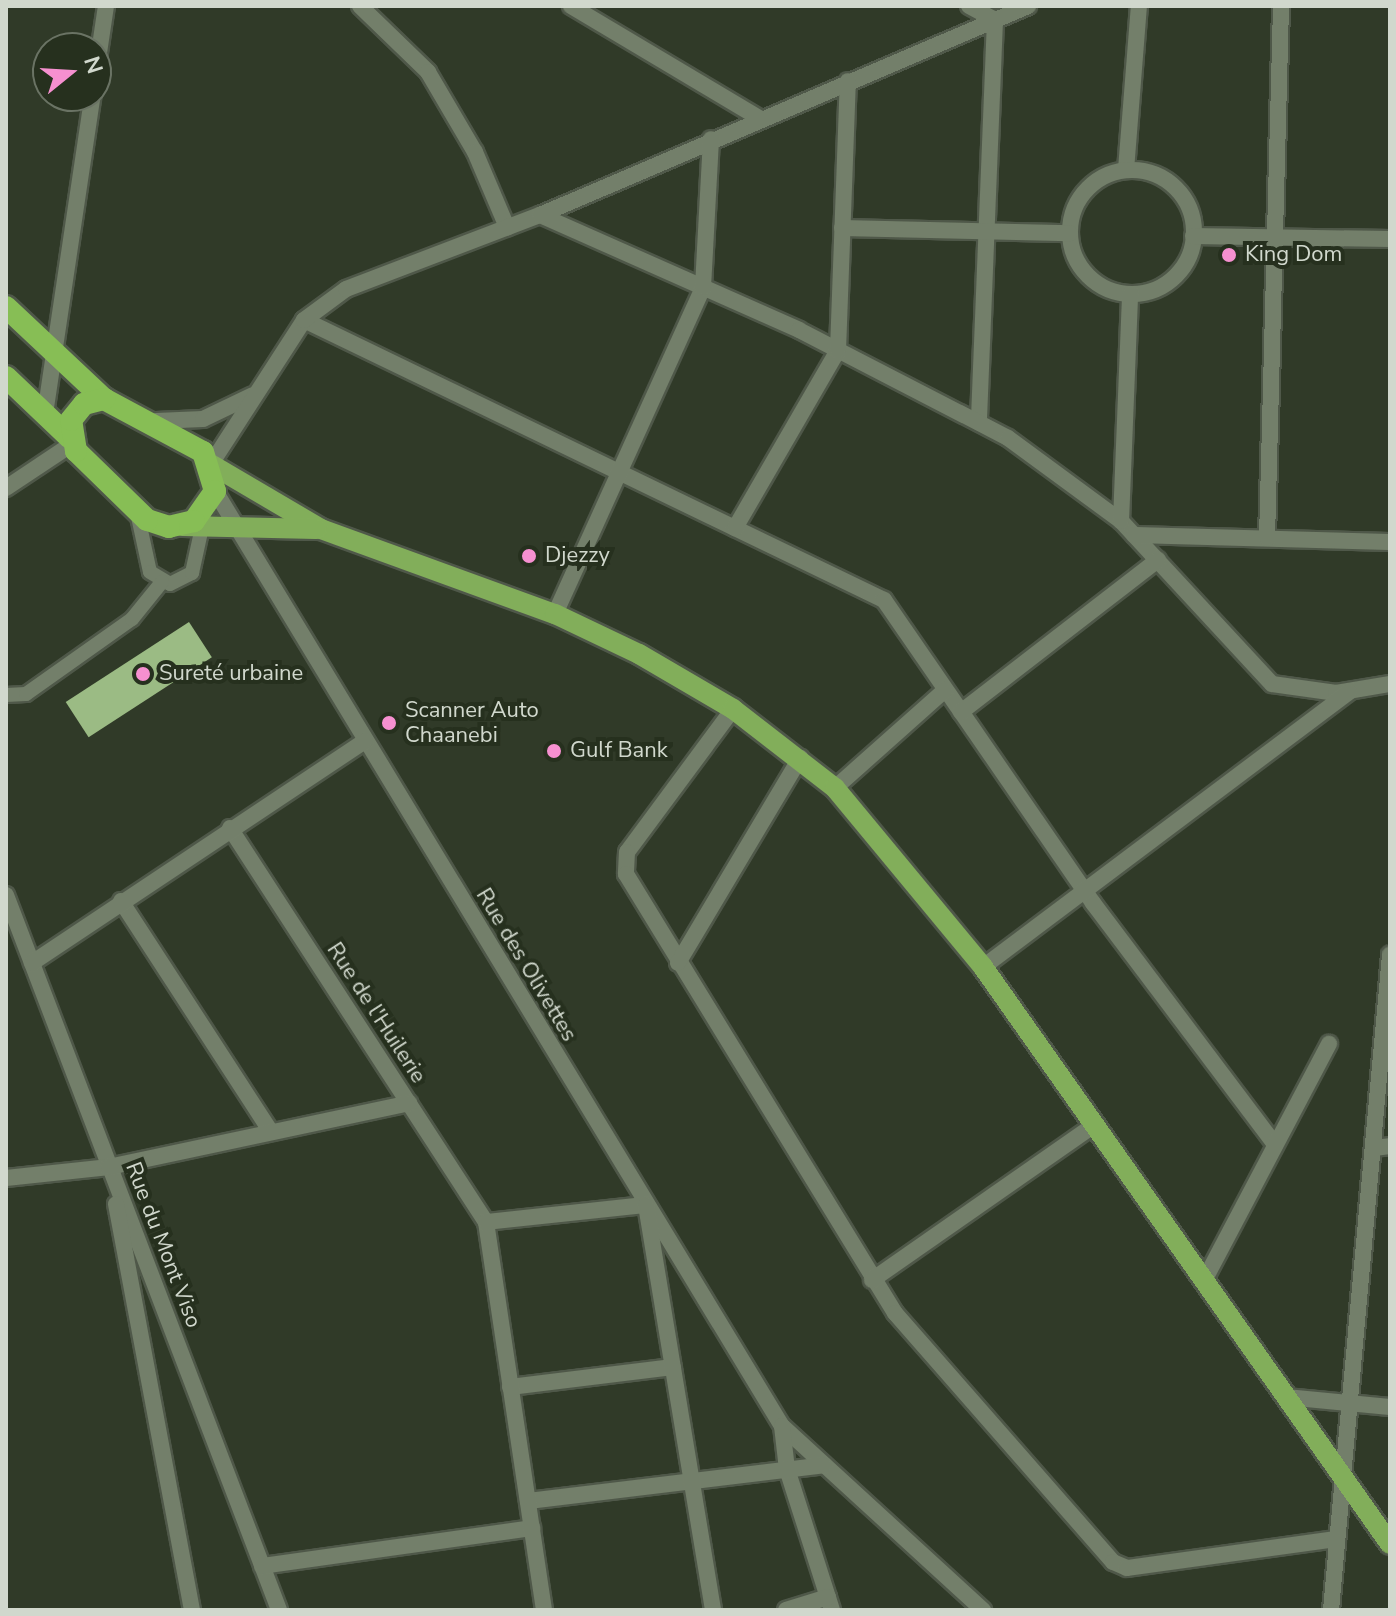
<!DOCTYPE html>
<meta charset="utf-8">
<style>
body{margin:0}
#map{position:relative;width:1396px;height:1616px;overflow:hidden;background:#303a28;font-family:"Nunito Sans",sans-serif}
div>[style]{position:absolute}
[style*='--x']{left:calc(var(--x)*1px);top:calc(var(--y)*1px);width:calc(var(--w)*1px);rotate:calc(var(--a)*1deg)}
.building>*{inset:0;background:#9bbb84;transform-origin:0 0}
.roads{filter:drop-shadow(2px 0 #4f5849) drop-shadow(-2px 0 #4f5849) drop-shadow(0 2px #4f5849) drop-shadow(0 -2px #4f5849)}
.service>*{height:14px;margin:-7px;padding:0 7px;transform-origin:7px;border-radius:7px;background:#737f6a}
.minor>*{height:16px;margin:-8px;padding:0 8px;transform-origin:8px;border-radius:8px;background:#737f6a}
.minor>.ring{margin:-8px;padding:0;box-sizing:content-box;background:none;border:16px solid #737f6a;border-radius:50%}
.tertiary>*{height:16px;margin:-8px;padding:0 8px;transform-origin:8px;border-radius:8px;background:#737f6a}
.primary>*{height:20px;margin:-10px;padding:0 10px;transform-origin:10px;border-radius:10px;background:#82ae5a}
.trunk>*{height:22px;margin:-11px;padding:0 11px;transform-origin:11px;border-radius:11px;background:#87be55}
.dots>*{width:22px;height:22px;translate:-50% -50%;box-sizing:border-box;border:4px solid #26301e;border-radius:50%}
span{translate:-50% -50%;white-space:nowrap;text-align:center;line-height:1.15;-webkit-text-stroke:8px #26301e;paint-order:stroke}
.poi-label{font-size:22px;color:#d1d8cd}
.left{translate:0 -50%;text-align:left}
.street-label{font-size:22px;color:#d1d8cd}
.frame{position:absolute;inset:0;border:8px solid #d1d8cd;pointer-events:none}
.north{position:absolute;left:32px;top:32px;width:80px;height:80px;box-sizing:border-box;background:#26301e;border:2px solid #6a7364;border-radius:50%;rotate:72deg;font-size:22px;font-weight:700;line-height:32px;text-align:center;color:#d1d8cd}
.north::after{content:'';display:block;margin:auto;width:28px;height:36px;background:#f690d0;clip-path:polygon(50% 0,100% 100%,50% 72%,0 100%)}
</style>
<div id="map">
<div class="building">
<div style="left:189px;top:622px;width:42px;height:147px;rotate:57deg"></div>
</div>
<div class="roads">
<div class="service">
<div style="--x:137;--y:512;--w:61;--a:77.8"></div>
<div style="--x:150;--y:572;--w:23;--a:31"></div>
<div style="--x:170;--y:584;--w:25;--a:-27"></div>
<div style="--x:192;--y:573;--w:56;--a:-77.7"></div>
<div style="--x:6;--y:695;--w:20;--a:-3"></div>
<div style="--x:26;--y:694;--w:130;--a:-35.3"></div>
<div style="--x:132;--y:619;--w:48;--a:-51"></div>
</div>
<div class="minor">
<div style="--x:360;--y:6;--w:95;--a:44.1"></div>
<div style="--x:428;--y:72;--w:93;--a:59.6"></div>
<div style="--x:475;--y:152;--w:82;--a:66.9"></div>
<div style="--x:571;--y:6;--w:219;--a:30.8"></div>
<div style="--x:969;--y:6;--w:30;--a:28"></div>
<div style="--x:995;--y:20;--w:403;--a:92.3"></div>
<div style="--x:1126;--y:170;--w:165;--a:-85.5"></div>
<div class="ring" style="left:1070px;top:170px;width:108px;height:108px"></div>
<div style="--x:540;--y:215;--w:283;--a:23.9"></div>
<div style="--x:799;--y:330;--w:235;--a:27.3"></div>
<div style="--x:1008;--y:438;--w:140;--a:36.3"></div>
<div style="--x:1121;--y:521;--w:222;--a:47.2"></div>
<div style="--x:1272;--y:684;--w:65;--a:8"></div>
<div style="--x:1336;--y:693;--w:55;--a:-9.5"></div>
<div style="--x:842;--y:228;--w:228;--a:1.3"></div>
<div style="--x:1193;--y:236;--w:197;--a:0.9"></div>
<div style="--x:304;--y:320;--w:644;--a:25.77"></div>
<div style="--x:884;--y:600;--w:368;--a:55.4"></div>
<div style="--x:1093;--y:903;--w:301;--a:53"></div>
<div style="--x:156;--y:421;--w:47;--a:-2.4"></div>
<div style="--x:203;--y:419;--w:55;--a:-25.6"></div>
<div style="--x:211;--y:464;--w:171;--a:-57.1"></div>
<div style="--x:304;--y:320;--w:52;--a:-36.4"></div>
<div style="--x:346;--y:289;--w:208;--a:-20.9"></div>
<div style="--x:540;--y:215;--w:531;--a:-23.18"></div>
<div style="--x:6;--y:488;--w:79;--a:-33.7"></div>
<div style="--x:215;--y:491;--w:1093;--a:58.77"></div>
<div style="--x:782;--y:1426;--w:273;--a:42.5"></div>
<div style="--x:1121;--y:521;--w:227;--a:-87.7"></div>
<div style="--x:735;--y:528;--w:206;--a:-59.9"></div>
<div style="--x:838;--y:350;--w:269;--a:-87.9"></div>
<div style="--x:1134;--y:535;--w:256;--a:1.6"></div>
<div style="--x:1267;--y:538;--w:532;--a:-88.49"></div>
<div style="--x:555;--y:614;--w:359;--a:-65.6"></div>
<div style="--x:703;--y:287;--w:148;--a:-86.9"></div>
<div style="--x:733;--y:709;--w:178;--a:126.5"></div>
<div style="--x:627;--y:852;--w:22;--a:93"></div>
<div style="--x:626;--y:874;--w:515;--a:58.5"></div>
<div style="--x:895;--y:1313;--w:331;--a:48.8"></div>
<div style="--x:1113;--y:1562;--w:15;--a:23"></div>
<div style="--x:1127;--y:1568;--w:212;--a:-7.9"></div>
<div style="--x:961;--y:712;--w:249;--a:-37.7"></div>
<div style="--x:835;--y:788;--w:147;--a:-41.7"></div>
<div style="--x:230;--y:828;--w:470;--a:57"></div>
<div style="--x:6;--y:895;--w:765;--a:69.1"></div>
<div style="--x:121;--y:901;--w:275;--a:57"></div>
<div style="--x:32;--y:963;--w:400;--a:-33.7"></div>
<div style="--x:678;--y:963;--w:239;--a:-59.2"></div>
<div style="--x:983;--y:967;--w:458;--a:-36.9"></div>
<div style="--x:1374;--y:1148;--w:16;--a:-7"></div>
<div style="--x:6;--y:1178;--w:104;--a:-6.1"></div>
<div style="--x:109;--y:1167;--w:307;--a:-12"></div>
<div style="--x:116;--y:1204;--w:413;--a:79.4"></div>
<div style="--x:1205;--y:1279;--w:266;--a:-62.2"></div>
<div style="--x:872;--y:1280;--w:271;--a:-34.9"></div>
<div style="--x:510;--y:1387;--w:164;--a:-7"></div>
<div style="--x:1286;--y:1397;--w:104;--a:5.5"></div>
<div style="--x:782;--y:1426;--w:43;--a:83.4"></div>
<div style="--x:787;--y:1469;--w:148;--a:72.3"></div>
<div style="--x:528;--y:1501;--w:298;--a:-6.9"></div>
<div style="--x:262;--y:1566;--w:273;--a:-8"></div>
<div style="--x:544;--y:1610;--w:392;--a:-98.5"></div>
<div style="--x:486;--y:1222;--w:161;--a:-6.1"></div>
<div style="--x:646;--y:1205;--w:411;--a:80.6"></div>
<div style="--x:786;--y:1610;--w:44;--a:-17.2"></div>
<div style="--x:1331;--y:1610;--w:658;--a:-84.85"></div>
</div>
<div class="tertiary">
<div style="--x:45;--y:414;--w:413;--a:-81.5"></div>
</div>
<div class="primary">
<div style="--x:212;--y:465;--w:126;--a:30.4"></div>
<div style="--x:321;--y:529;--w:249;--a:20"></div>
<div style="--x:555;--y:614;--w:93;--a:25.5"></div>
<div style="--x:639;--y:654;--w:109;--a:30.3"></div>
<div style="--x:733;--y:709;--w:129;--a:37.8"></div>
<div style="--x:835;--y:788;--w:232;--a:50.4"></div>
<div style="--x:983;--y:967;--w:706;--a:54.8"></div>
<div style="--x:182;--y:526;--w:135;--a:1.3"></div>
</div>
<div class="trunk">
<div style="--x:6;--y:307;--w:134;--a:43.2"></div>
<div style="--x:6;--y:377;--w:88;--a:43.6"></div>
<div style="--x:104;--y:399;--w:112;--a:28.2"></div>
<div style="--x:203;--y:452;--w:41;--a:72.9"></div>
<div style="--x:215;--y:491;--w:37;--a:125"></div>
<div style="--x:194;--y:521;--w:26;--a:167"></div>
<div style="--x:169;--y:527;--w:23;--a:-162"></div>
<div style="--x:147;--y:520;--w:99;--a:-135.8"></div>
<div style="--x:76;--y:451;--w:31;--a:-99"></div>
<div style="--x:71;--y:420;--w:21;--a:-51"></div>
<div style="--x:84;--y:404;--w:21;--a:-14"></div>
</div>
</div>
<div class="dots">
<div style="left:1229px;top:255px;background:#f690d0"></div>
<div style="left:529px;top:556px;background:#f690d0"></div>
<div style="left:143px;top:674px;background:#f690d0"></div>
<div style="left:389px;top:723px;background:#f690d0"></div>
<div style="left:554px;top:751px;background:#f690d0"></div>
</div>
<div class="poi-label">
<span class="left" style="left:1245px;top:255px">King Dom</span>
<span class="left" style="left:545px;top:556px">Djezzy</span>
<span class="left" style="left:159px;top:674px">Sureté urbaine</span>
<span class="left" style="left:405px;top:723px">Scanner Auto<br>Chaanebi</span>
<span class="left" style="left:570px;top:751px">Gulf Bank</span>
</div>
<div class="street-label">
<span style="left:526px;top:965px;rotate:59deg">Rue des Olivettes</span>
<span style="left:376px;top:1013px;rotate:57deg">Rue de l'Huilerie</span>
<span style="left:163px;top:1245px;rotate:69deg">Rue du Mont Viso</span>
</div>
<div class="frame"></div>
<div class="north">N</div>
</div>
